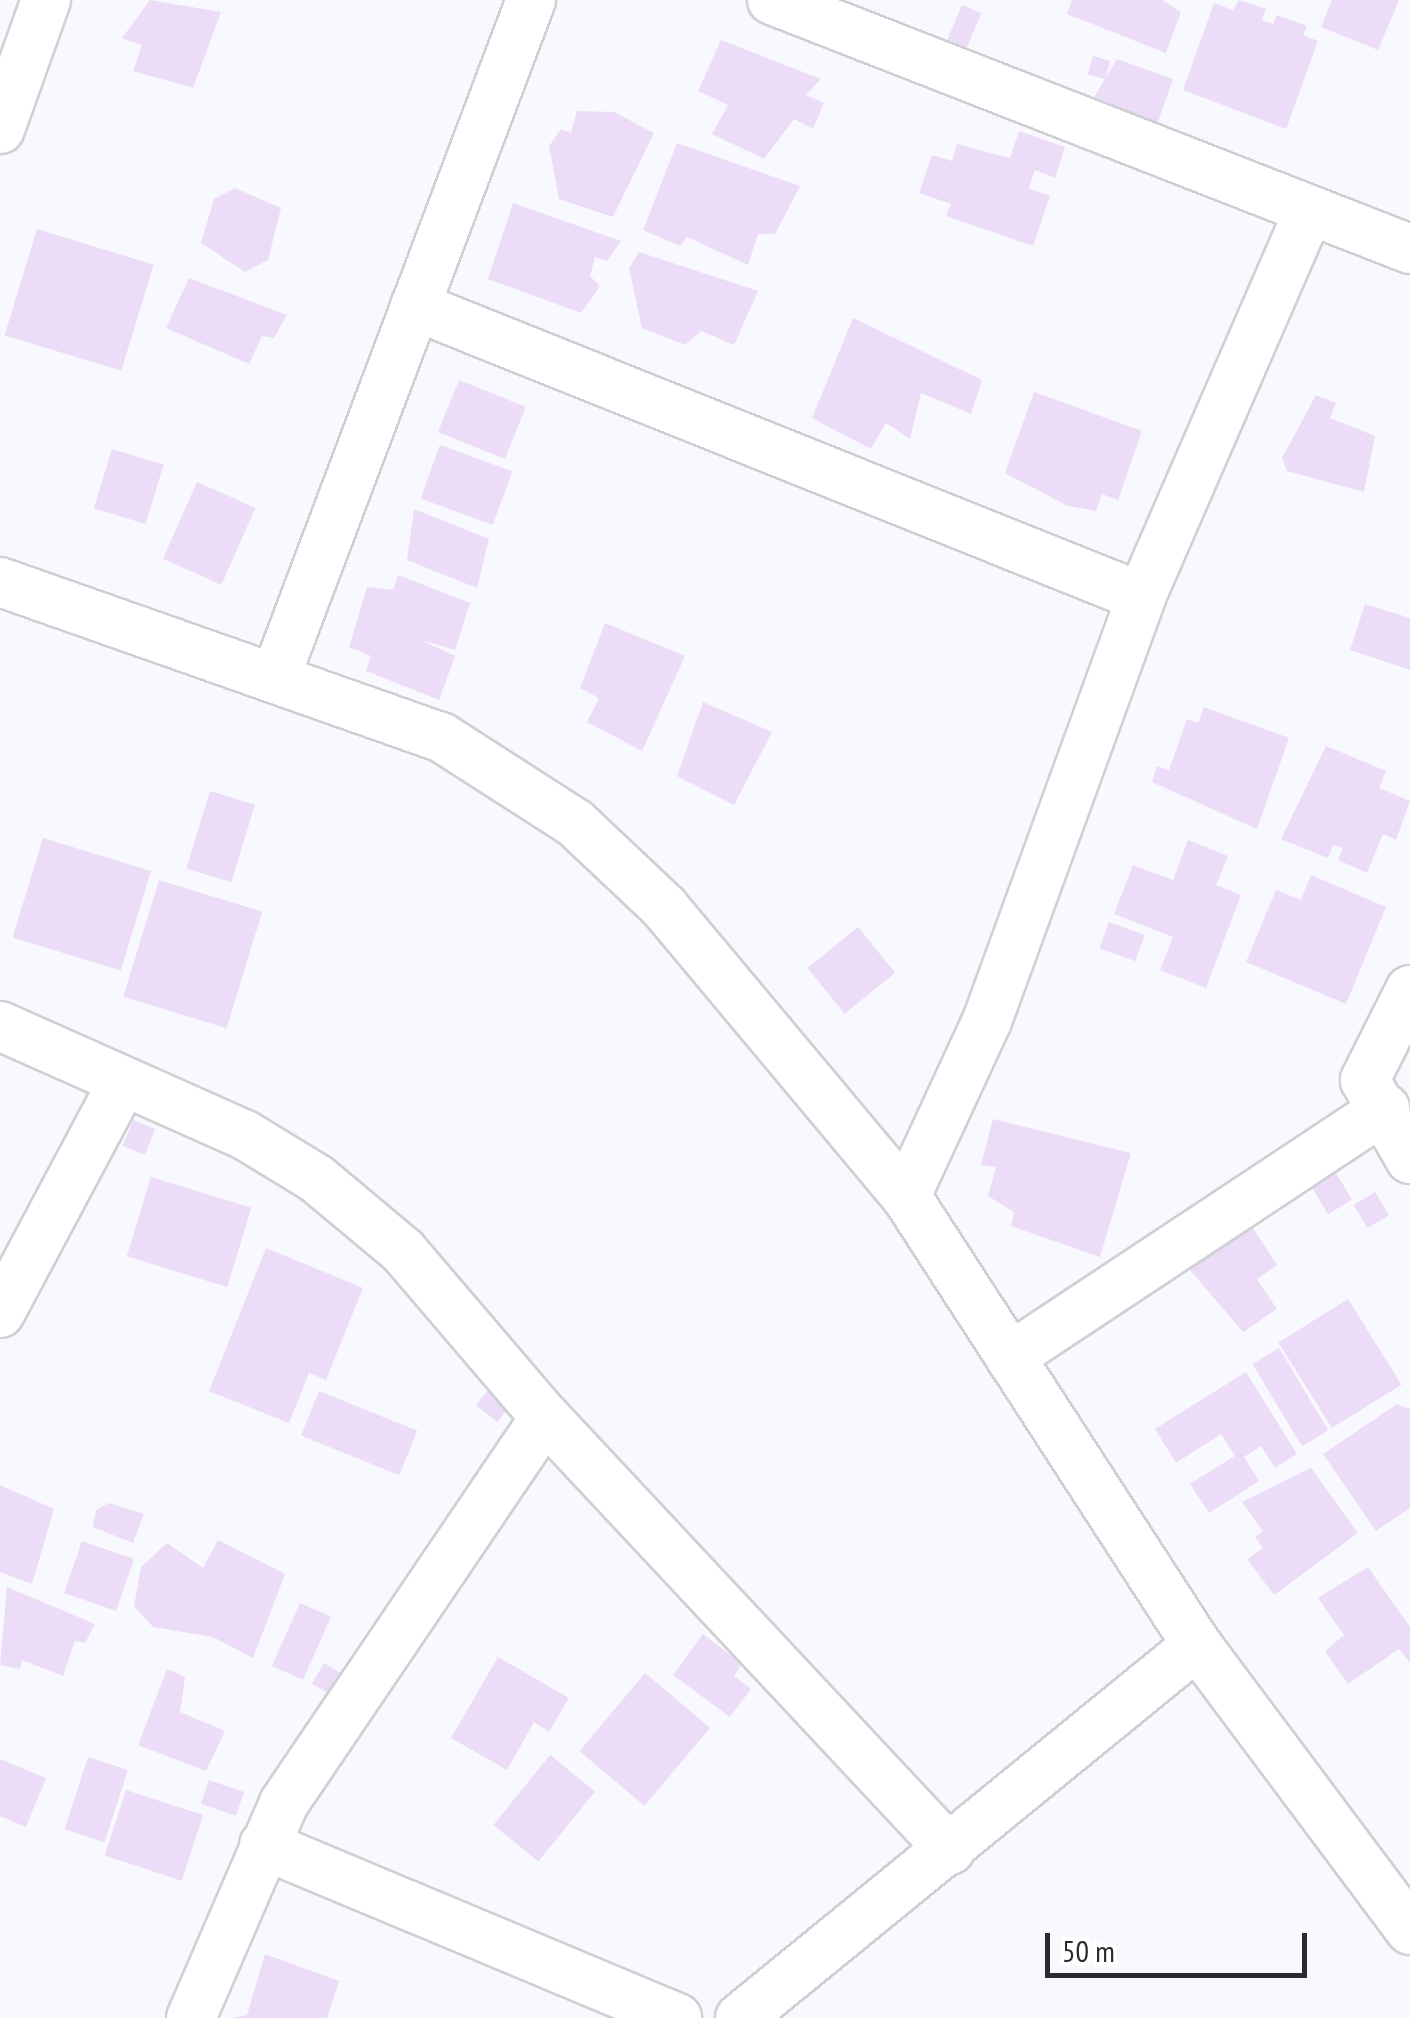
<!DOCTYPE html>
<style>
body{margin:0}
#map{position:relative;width:1410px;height:2018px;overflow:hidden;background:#f7f9ff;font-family:"PT Sans Narrow",sans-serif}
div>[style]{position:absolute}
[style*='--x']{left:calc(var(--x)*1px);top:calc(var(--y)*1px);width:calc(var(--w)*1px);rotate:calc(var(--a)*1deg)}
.building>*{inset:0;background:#ecdcf7;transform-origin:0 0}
.roads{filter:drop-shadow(2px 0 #ced0d5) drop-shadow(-2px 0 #ced0d5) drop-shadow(0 2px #ced0d5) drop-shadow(0 -2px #ced0d5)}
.minor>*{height:48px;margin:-24px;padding:0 24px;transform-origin:24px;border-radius:24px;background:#fff}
span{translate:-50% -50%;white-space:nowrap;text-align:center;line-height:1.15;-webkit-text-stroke:8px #fff;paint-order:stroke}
.scale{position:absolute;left:1045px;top:1933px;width:262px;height:45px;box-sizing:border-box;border:5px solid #2b2b2d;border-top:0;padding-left:12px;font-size:30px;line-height:35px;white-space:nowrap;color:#2b2b2d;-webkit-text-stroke:8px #fff;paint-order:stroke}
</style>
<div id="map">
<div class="building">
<div style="clip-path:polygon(150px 0,221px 12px,193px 88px,133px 71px,142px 45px,122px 38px)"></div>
<div style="clip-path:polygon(1072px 0,1162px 0,1181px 12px,1166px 53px,1067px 14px)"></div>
<div style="clip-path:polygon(1239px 0,1266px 9px,1262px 20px,1273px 24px,1277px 15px,1307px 26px,1303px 35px,1318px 41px,1286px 129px,1183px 90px,1214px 3px,1233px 10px)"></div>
<div style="clip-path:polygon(1332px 0,1399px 0,1378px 50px,1321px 27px)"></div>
<div style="left:962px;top:5px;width:21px;height:39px;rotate:23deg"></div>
<div style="clip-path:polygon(721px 40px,821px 79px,806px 95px,824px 103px,813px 129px,794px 119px,764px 159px,712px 134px,728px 105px,698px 91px)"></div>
<div style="left:1093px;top:56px;width:18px;height:19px;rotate:16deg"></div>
<div style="clip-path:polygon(1117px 59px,1173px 79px,1157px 125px,1091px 102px)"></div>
<div style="clip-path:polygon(577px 111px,614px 112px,654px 133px,613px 217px,559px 199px,549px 146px,561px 129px,571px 133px)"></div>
<div style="clip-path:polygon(1019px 131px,1065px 147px,1055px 178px,1035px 170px,1029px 188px,1050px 196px,1033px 246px,946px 216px,951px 204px,919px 193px,932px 155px,952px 161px,957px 144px,1010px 158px)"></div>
<div style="clip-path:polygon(677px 143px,800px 186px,775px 234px,758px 234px,748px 265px,687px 237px,680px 246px,643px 230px)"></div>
<div style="clip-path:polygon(235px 188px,281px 208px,268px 260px,245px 272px,201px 243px,214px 199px)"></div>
<div style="clip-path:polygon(513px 203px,621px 241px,607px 261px,595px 257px,590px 276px,600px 286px,581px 313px,488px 279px)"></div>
<div style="left:37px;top:229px;width:122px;height:111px;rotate:17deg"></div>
<div style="clip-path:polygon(639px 252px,758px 291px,734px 345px,701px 331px,685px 345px,642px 328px,629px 268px)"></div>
<div style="clip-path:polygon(189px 278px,287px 315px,274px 338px,262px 336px,249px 364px,166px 328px)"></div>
<div style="clip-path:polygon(853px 318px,982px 380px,971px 414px,921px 393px,910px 439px,886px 423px,871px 449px,812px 418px)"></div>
<div style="left:459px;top:380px;width:72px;height:56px;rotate:22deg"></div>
<div style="clip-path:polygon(1034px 392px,1142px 431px,1118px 500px,1102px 494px,1096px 511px,1068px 506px,1005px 473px)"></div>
<div style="clip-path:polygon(1316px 395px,1336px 403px,1330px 418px,1375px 436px,1364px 492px,1287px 471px,1282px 458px)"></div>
<div style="left:440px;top:445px;width:77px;height:57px;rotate:20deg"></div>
<div style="left:112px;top:449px;width:54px;height:62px;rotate:17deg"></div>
<div style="left:197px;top:482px;width:64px;height:84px;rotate:24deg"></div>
<div style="clip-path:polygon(414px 509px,489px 539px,477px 588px,407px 560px)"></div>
<div style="clip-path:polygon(398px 575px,470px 603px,455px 650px,421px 640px,455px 656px,439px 700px,366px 671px,371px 656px,349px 647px,367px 587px,393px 590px)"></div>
<div style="clip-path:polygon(1365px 604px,1410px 618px,1410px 670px,1350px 650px)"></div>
<div style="clip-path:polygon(605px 623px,685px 656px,642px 751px,587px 722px,599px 698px,580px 688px)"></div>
<div style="clip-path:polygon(703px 702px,772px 732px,734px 805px,677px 776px)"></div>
<div style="clip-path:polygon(1204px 707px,1289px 738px,1257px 829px,1152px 782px,1157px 766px,1169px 770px,1187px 719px,1198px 723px)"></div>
<div style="clip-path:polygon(1326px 746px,1386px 771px,1379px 788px,1410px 801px,1396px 840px,1383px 834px,1367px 873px,1338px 860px,1343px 848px,1333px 845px,1328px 858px,1281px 839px)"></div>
<div style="left:210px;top:791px;width:47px;height:81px;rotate:17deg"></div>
<div style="left:43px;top:838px;width:113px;height:104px;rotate:17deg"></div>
<div style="clip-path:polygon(1188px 840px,1228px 856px,1216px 885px,1241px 895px,1206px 988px,1160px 970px,1173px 937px,1114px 914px,1133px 865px,1173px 880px)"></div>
<div style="clip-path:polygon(1311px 875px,1386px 907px,1346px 1004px,1246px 962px,1276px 890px,1301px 900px)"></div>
<div style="left:159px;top:880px;width:108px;height:122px;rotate:17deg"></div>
<div style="left:1109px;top:922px;width:38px;height:28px;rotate:20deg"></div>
<div style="left:858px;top:927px;width:59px;height:65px;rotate:51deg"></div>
<div style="clip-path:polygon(993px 1119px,1131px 1153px,1100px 1257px,1011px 1226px,1014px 1212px,988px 1196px,996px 1167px,981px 1165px)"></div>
<div style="left:133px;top:1120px;width:24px;height:28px;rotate:22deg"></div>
<div style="left:1333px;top:1168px;width:37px;height:28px;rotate:59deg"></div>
<div style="left:151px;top:1177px;width:105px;height:83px;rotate:17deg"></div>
<div style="left:1375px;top:1192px;width:27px;height:25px;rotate:59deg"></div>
<div style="clip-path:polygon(1243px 1213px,1277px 1265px,1257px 1279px,1277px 1309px,1243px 1332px,1179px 1257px)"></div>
<div style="clip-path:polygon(266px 1248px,363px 1288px,326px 1380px,309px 1373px,289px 1423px,209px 1391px)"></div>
<div style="left:1348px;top:1299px;width:101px;height:82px;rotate:58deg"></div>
<div style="left:1279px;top:1348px;width:96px;height:31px;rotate:59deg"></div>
<div style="clip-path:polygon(1246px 1372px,1297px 1454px,1275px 1468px,1261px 1446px,1244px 1457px,1259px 1481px,1209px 1513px,1190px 1484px,1235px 1456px,1221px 1434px,1176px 1463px,1155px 1429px)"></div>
<div style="left:493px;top:1384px;width:27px;height:27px;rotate:39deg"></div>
<div style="left:319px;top:1391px;width:106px;height:48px;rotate:22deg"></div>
<div style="clip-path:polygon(1397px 1404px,1410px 1409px,1410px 1508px,1376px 1531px,1323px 1454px)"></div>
<div style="clip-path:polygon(1311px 1468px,1358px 1533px,1274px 1595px,1247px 1559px,1263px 1548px,1255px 1537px,1263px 1531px,1242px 1502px)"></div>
<div style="clip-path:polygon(0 1485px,54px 1509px,32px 1584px,0 1572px)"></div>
<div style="clip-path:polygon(109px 1503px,144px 1514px,133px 1543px,93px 1527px,96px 1510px)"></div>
<div style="clip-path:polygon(218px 1540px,285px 1574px,253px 1658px,213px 1637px,153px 1627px,134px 1606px,141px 1567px,167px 1543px,203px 1568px)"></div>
<div style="left:82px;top:1541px;width:55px;height:55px;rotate:19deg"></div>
<div style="clip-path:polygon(1368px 1567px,1410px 1627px,1410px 1663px,1399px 1649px,1348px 1684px,1325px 1651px,1344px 1635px,1318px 1598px)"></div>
<div style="clip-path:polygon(7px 1587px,95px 1624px,85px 1643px,75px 1641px,63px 1676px,22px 1660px,20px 1669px,0 1665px)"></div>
<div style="left:300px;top:1603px;width:34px;height:69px;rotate:24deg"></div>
<div style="clip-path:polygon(703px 1634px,742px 1664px,734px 1676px,751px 1689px,730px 1717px,673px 1675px)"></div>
<div style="clip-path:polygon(498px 1657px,569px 1698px,549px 1732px,534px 1722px,507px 1770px,451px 1738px)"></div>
<div style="left:324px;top:1663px;width:22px;height:24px;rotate:30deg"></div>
<div style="clip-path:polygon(167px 1669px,185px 1677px,180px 1712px,225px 1731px,206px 1771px,138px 1745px)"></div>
<div style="left:645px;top:1673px;width:85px;height:102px;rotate:40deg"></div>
<div style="left:550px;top:1755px;width:58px;height:90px;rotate:39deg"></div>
<div style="left:88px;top:1757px;width:42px;height:76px;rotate:18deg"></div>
<div style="clip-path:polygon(0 1759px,46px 1778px,26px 1827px,0 1816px)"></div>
<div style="left:209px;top:1780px;width:37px;height:25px;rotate:19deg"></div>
<div style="left:126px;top:1790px;width:81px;height:69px;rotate:18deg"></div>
<div style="clip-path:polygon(265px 1954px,339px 1981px,327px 2018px,231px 2018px,247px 2015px)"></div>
</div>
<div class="roads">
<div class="minor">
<div style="--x:772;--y:0;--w:685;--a:21.32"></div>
<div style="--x:0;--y:129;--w:137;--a:-70.4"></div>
<div style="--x:415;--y:306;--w:782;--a:21.84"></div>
<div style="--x:0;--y:582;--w:467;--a:19.4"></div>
<div style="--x:441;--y:737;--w:159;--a:32.7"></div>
<div style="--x:575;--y:823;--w:122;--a:43.3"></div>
<div style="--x:664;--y:907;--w:377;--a:50.1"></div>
<div style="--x:906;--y:1196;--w:535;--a:57.05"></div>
<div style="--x:1197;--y:1645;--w:356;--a:53.2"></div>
<div style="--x:277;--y:673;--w:719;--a:-69.32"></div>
<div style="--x:1410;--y:990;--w:101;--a:116.6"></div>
<div style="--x:1365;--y:1080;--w:91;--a:60.3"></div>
<div style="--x:0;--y:1026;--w:268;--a:24"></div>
<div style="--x:245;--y:1135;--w:84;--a:31.4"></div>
<div style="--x:317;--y:1179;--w:112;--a:39.9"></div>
<div style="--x:403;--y:1251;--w:218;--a:49.5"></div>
<div style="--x:906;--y:1196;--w:193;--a:-65.2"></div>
<div style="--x:987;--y:1021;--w:451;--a:-70"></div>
<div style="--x:1141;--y:597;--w:422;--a:-66.5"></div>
<div style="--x:0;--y:1313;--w:262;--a:-62"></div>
<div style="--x:1010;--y:1357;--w:450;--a:-33.5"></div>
<div style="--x:264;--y:1845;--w:448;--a:22.7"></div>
<div style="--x:191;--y:2018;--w:234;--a:-66.6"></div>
<div style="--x:284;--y:1803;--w:466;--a:-55.9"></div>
<div style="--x:545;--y:1417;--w:593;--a:46.91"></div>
<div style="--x:740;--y:2018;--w:590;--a:-39.22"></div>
</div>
</div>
<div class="scale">50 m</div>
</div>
